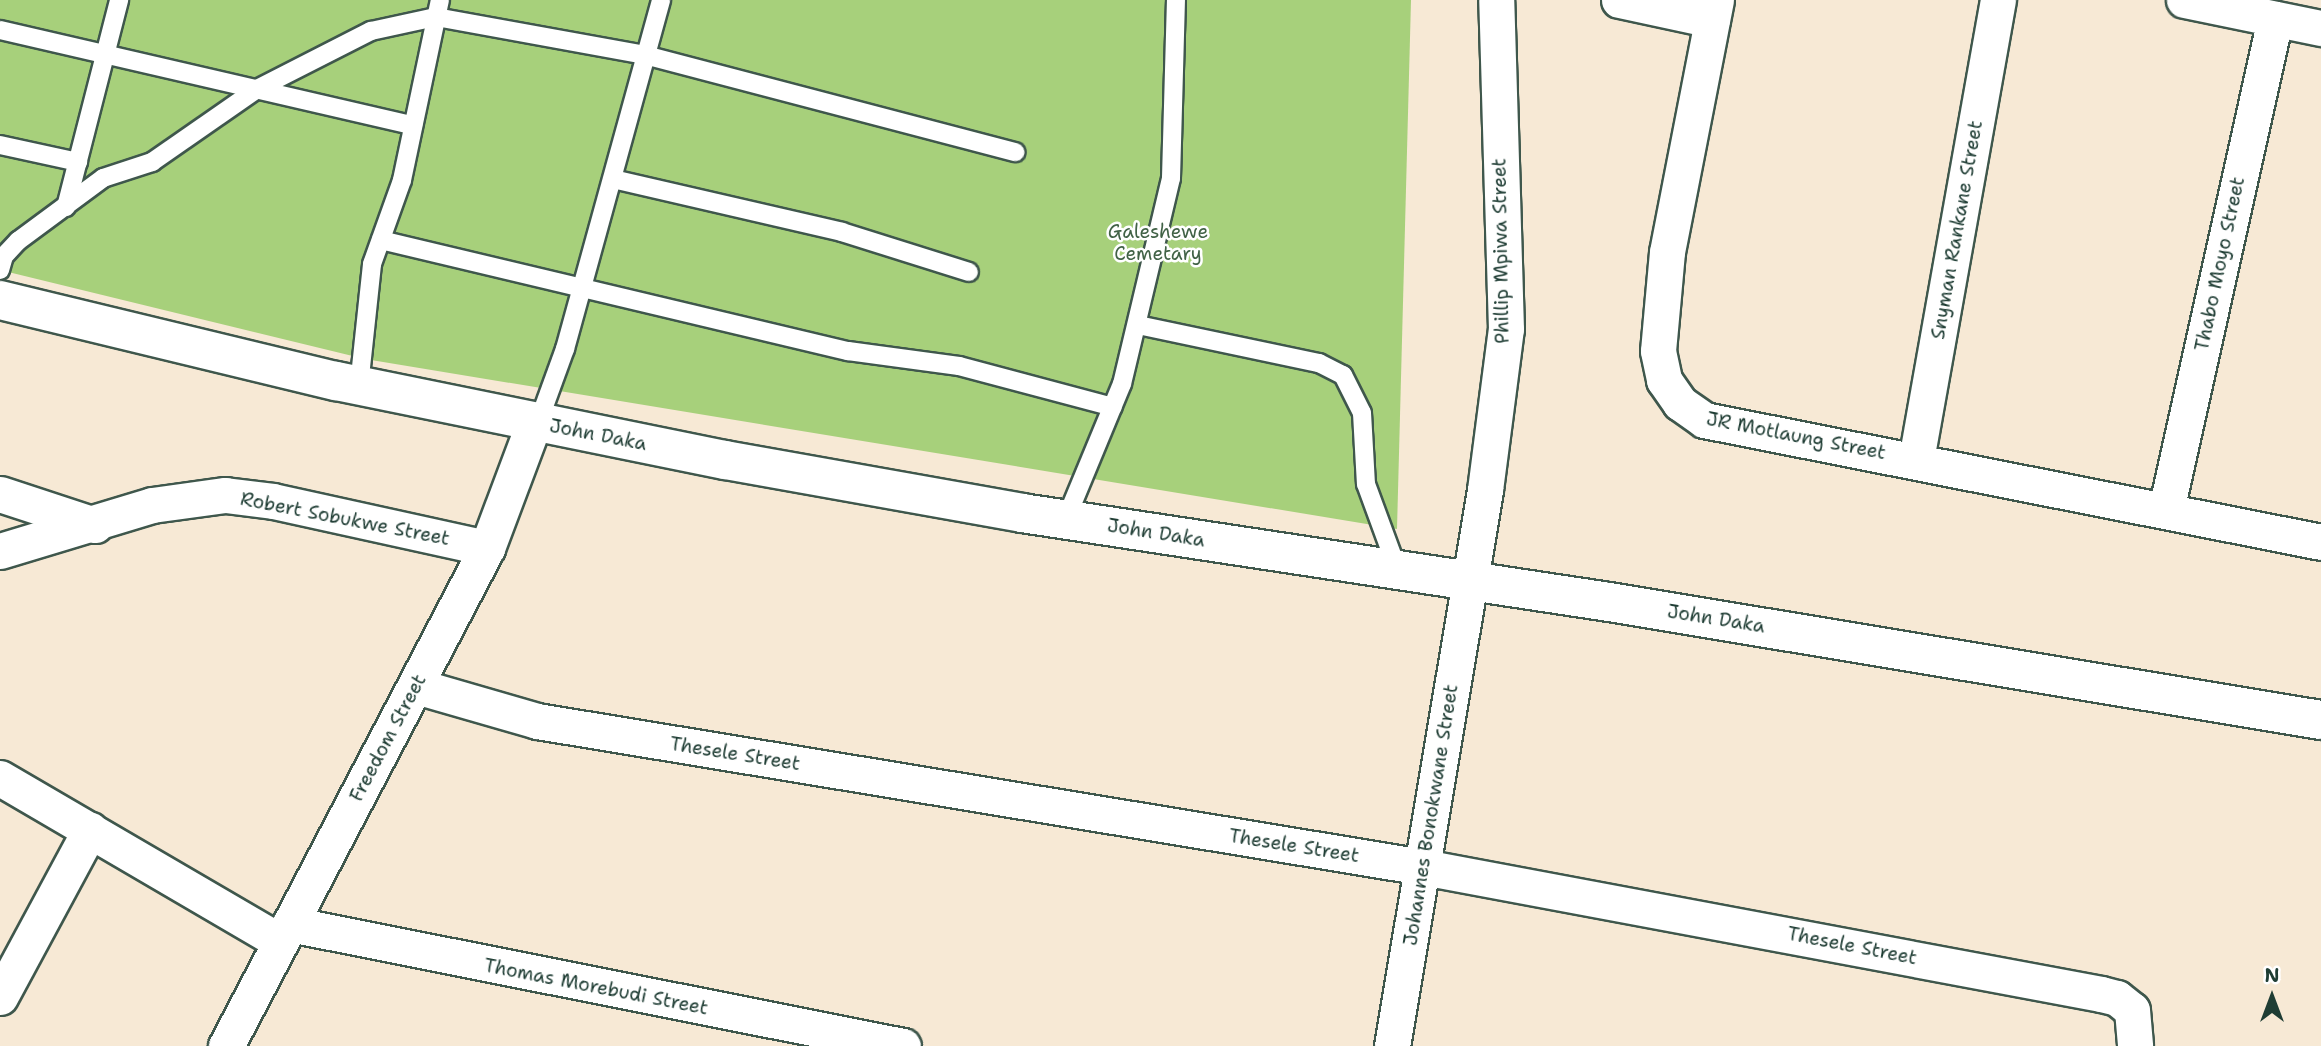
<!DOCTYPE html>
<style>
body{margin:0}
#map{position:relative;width:2321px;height:1046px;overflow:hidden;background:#f7e9d5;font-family:"Shantell Sans",sans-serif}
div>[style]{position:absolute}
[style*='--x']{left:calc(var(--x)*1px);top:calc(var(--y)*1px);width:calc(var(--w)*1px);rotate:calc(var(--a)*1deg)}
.green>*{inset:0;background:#a7d07b}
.roads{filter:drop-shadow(2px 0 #3f574c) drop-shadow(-2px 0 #3f574c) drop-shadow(0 2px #3f574c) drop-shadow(0 -2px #3f574c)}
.lane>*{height:18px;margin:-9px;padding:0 9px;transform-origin:9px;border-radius:9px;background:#fff}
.street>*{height:35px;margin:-17.5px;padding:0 17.5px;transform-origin:17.5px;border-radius:17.5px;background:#fff}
.secondary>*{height:38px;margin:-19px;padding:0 19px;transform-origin:19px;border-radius:19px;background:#fff}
span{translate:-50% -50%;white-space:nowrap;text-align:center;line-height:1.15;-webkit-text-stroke:5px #fff;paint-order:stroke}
.street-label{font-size:19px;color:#1f3d34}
.park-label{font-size:19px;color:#416246}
.north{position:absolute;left:2237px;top:962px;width:70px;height:70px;-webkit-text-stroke:5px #fff;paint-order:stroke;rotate:0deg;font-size:19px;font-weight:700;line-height:28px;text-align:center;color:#1f3d34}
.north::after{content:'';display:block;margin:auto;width:24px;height:32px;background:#1f3d34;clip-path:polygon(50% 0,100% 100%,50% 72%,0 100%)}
</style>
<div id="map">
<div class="green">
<div style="clip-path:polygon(0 0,1411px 0,1397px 529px,365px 359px,0 270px)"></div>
</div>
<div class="roads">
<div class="lane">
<div style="--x:0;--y:30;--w:424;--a:13"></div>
<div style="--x:0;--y:145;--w:80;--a:12.3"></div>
<div style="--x:613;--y:179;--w:235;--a:13"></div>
<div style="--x:842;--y:232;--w:133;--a:17.5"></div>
<div style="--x:66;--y:207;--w:214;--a:-75.6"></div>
<div style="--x:381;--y:240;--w:480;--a:13.4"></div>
<div style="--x:848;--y:351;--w:112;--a:7.7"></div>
<div style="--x:959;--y:366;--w:159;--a:14.9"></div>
<div style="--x:0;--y:270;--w:15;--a:-74"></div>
<div style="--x:4;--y:256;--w:21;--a:-47"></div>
<div style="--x:18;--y:241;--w:106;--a:-36.5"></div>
<div style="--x:103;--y:178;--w:52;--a:-18.1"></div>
<div style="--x:152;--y:162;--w:128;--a:-34.8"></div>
<div style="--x:257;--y:89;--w:128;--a:-27"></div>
<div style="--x:371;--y:31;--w:66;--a:-12.2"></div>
<div style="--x:436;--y:17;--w:212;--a:10.3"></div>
<div style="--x:645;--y:55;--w:383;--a:14.7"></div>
<div style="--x:1138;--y:325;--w:185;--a:11.9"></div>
<div style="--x:1319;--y:363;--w:27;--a:27"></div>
<div style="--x:1343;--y:375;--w:42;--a:63.4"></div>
<div style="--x:1362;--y:413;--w:71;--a:86.8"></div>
<div style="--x:1366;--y:484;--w:93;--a:69.8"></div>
<div style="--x:359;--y:386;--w:123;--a:-83.9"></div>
<div style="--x:372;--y:264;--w:89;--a:-70.3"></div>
<div style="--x:402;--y:180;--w:184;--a:-78.1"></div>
<div style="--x:538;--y:423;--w:79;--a:-70"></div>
<div style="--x:565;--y:349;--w:362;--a:-74.6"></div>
<div style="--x:1066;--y:519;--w:146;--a:-67.5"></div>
<div style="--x:1122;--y:384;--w:212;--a:-76.6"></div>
<div style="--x:1171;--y:178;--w:178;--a:-88.4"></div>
</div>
<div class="street">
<div style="--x:1619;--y:0;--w:95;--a:12.1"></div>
<div style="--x:1716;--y:0;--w:257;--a:101"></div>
<div style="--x:1667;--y:252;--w:99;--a:95.2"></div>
<div style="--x:1658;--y:351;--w:30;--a:78"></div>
<div style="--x:1664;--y:380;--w:28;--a:55"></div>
<div style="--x:1680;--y:403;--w:29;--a:35"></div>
<div style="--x:1704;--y:420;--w:629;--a:11.18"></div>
<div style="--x:2184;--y:0;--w:140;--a:11.6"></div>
<div style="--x:1916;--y:460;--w:467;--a:-79.9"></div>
<div style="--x:0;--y:494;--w:100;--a:18.1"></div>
<div style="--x:2166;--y:510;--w:503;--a:-77.48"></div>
<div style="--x:0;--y:551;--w:159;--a:-16.8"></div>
<div style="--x:152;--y:505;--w:74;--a:-7.8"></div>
<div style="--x:225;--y:495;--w:48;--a:7.1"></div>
<div style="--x:273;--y:501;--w:219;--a:12.4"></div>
<div style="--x:416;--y:686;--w:126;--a:16.1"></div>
<div style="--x:537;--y:721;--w:898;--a:9.36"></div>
<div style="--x:1423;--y:867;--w:690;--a:10.61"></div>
<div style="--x:2101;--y:994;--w:16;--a:14"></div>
<div style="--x:2117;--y:998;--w:19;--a:39"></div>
<div style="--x:2132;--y:1010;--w:36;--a:85"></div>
<div style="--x:0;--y:778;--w:323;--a:30.3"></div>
<div style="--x:290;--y:924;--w:625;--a:11.26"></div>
<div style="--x:0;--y:997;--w:190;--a:-61.7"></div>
<div style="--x:226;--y:1046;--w:562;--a:-62.34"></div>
<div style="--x:487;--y:548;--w:134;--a:-69.4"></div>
<div style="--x:1392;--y:1046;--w:564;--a:-80.5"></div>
<div style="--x:1485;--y:490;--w:162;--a:-82.6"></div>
<div style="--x:1506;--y:329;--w:329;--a:-91.7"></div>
</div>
<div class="secondary">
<div style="--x:0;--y:300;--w:346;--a:13.6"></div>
<div style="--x:336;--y:381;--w:397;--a:11.5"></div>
<div style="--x:725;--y:460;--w:302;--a:10.1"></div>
<div style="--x:1022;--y:513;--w:594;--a:8.62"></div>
<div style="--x:1609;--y:602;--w:722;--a:9.41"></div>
</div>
</div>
<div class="street-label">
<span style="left:1957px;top:230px;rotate:-80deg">Snyman Rankane Street</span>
<span style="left:1501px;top:251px;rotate:-91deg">Phillip Mpiwa Street</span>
<span style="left:2220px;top:264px;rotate:-78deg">Thabo Moyo Street</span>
<span style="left:598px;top:435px;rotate:11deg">John Daka</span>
<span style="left:1796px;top:436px;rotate:11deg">JR Motlaung Street</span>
<span style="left:345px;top:519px;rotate:11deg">Robert Sobukwe Street</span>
<span style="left:1156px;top:533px;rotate:9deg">John Daka</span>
<span style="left:1716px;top:619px;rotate:9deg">John Daka</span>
<span style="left:388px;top:738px;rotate:-62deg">Freedom Street</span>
<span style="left:735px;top:754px;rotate:9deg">Thesele Street</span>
<span style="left:1431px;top:815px;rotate:-81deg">Johannes Bonokwane Street</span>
<span style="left:1294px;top:846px;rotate:9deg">Thesele Street</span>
<span style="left:1852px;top:946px;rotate:11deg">Thesele Street</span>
<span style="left:596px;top:987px;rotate:11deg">Thomas Morebudi Street</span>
</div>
<div class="park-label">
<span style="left:1158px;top:243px">Galeshewe<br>Cemetary</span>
</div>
<div class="north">N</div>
</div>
